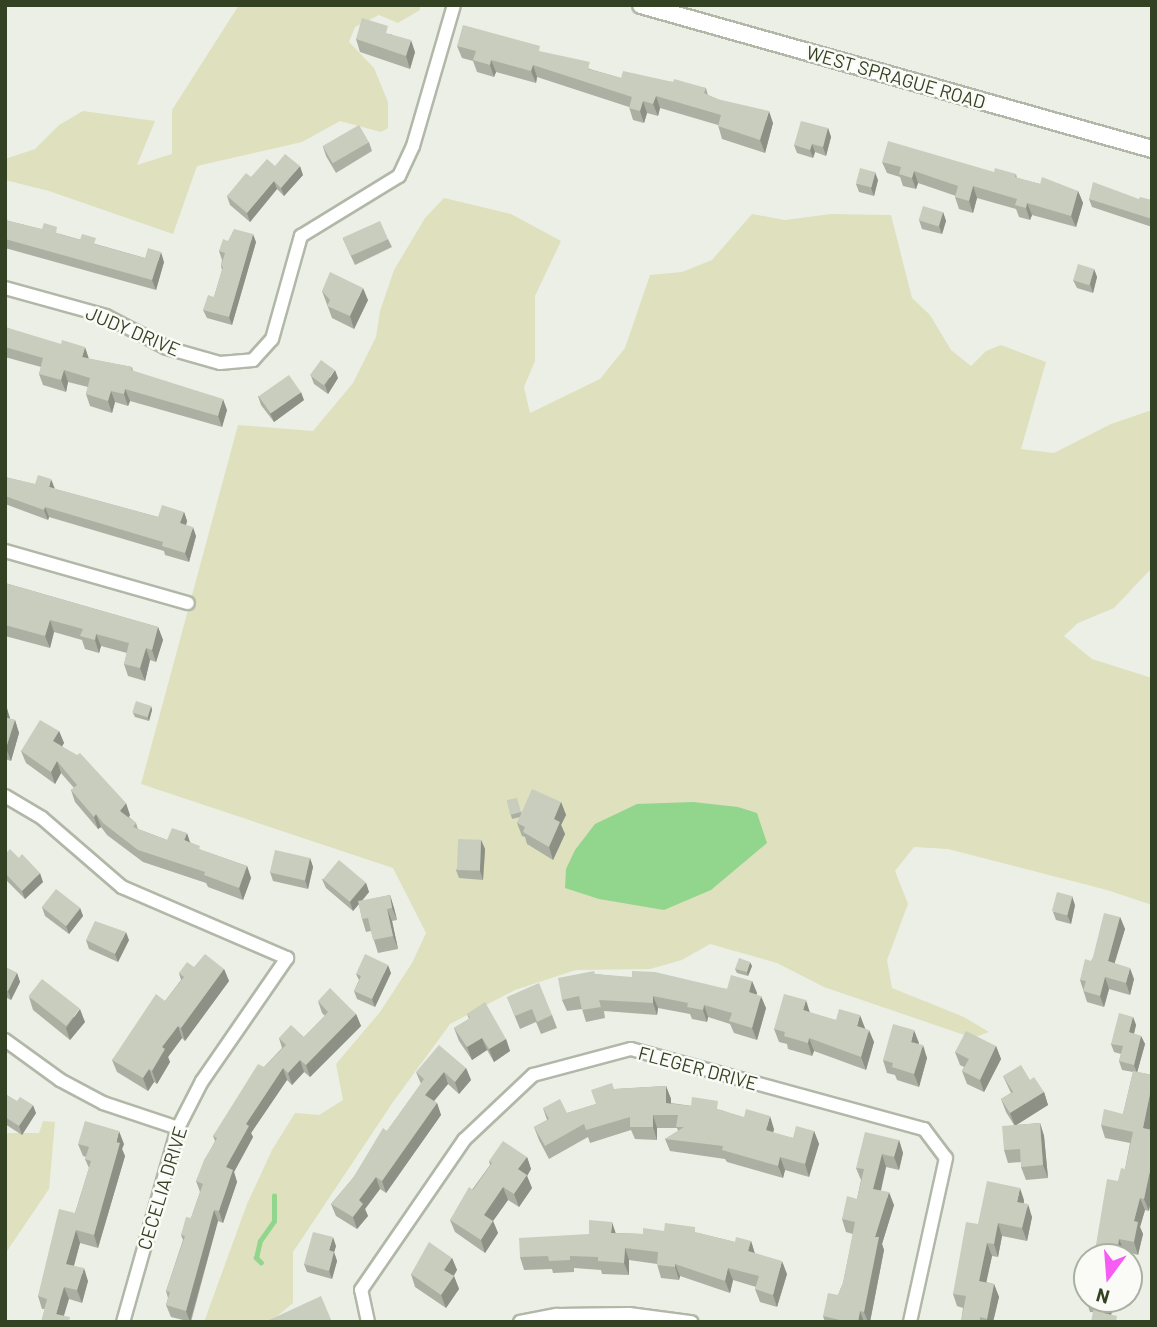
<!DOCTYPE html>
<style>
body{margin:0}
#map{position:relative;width:1157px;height:1327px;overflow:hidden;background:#ecefe6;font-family:Barlow,sans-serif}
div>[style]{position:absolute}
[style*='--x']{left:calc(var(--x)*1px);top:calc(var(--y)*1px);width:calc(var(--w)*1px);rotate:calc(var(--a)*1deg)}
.green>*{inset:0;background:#dfe0be}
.water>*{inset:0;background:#92d58d}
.stream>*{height:4.5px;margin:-2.25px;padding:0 2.25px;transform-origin:2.25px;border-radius:2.25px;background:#92d58d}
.roads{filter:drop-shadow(2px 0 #b1b8a8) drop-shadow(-2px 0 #b1b8a8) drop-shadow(0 2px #b1b8a8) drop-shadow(0 -2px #b1b8a8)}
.street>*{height:12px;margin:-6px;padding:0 6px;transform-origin:6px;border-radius:6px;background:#fff}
.secondary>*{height:16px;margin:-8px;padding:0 8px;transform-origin:8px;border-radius:8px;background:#fff}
.wall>*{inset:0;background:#acb0a3}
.shaded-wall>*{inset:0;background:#8c9085}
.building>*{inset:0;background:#c8cdbe;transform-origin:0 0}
span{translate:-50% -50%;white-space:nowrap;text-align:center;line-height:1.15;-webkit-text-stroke:5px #fafbf7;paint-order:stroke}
.street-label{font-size:19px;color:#334223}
.frame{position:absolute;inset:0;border:7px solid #334223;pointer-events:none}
.north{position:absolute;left:1073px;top:1243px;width:70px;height:70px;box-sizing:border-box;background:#fafbf7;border:2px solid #aab1a2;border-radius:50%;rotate:196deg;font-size:19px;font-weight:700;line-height:28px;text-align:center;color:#334223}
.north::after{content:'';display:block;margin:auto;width:24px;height:32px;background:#f65cf4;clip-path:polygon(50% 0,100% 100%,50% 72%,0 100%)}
</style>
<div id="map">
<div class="green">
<div style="clip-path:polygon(239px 5px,420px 5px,420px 10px,398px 23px,379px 15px,355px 27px,349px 42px,374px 68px,388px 102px,388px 128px,381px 132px,340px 121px,302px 142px,197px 166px,173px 234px,49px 191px,5px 180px,5px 159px,35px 149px,59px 125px,83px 111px,155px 121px,137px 165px,172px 154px,172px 110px)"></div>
<div style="clip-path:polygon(444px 198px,511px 214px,561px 241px,535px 296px,535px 361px,524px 387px,530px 413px,600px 379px,625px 348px,650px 275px,682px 272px,712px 260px,752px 214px,785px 220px,831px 214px,891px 215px,912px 298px,930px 315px,951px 350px,971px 366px,986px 351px,1001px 345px,1046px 362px,1021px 449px,1054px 453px,1111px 424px,1152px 410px,1152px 572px,1149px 571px,1114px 608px,1078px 623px,1064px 636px,1092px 659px,1152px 678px,1152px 905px,1107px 890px,948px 849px,914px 847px,895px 871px,908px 904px,887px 960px,892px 988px,964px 1017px,989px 1032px,973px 1038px,824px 987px,777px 963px,710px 944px,682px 960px,650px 969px,576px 970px,515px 990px,450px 1024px,393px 1102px,293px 1252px,293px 1303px,270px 1322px,204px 1322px,247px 1204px,272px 1150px,295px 1113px,319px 1115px,343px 1100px,336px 1064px,380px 1012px,412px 963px,426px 933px,393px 868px,141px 784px,238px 425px,313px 431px,353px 383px,376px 337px,380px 311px,394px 270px,425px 218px)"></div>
<div style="clip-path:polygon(43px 1121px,55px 1122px,49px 1189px,5px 1254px,5px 1133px,39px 1133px)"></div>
</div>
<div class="water">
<div style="clip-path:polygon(693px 802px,738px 807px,757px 813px,767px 843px,711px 890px,664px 910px,599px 899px,565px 888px,566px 869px,575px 850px,595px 824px,637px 804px)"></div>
</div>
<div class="stream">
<div style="--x:261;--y:1263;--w:7;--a:-135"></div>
<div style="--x:256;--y:1258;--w:17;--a:-77"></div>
<div style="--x:260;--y:1241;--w:24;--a:-55"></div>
<div style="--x:274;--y:1221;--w:25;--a:-90"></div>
</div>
<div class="roads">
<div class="street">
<div style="--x:5;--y:288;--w:105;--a:15.5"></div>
<div style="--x:106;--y:316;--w:69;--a:27.7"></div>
<div style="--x:167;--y:348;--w:55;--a:15.8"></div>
<div style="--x:220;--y:363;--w:33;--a:-5"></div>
<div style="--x:253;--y:360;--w:28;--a:-48"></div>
<div style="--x:272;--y:339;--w:107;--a:-74.3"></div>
<div style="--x:301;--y:236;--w:115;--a:-31.5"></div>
<div style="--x:399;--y:176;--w:33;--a:-65"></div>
<div style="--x:413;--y:146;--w:147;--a:-73.8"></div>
<div style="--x:5;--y:551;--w:190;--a:15.9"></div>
<div style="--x:5;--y:796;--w:43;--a:30.7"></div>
<div style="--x:42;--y:818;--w:106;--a:40.8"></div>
<div style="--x:122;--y:887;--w:180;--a:23.3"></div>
<div style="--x:287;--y:958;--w:150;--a:124.6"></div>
<div style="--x:202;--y:1081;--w:53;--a:117.1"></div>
<div style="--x:178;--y:1128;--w:202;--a:105.8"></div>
<div style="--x:5;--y:1040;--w:68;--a:36"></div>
<div style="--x:60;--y:1080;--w:49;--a:28.1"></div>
<div style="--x:103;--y:1103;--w:79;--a:18.4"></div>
<div style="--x:368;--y:1322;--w:33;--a:-102"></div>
<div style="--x:361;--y:1290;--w:182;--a:-55.5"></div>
<div style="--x:464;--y:1140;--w:95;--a:-43.3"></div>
<div style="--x:533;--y:1075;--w:101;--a:-14.9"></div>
<div style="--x:631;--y:1049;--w:304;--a:15.3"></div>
<div style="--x:924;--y:1129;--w:36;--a:53"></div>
<div style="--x:946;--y:1158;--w:168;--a:102.4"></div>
<div style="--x:520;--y:1322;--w:38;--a:-11"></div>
<div style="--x:557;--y:1315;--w:72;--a:-0.8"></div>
<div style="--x:629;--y:1314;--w:63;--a:7.4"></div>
</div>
<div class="secondary">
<div style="--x:641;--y:5;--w:531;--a:15.74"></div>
</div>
</div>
<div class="wall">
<div style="clip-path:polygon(391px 34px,415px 52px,410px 69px,360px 52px,356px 39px)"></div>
<div style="clip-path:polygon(457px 46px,542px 52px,593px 70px,621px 78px,673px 82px,706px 88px,708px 95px,773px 123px,765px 153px,722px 139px,718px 125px,660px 108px,658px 116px,647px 113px,644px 123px,633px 120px,629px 107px,537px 77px,536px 83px,496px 72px,494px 77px,477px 72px,473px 61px,462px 58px)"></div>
<div style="clip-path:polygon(828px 128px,831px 137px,826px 156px,815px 152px,813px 158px,797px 153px,794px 145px)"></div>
<div style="clip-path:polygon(369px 142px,372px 151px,336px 173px,326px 156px,323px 147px)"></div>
<div style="clip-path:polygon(882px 162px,1016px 174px,1017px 178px,1040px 184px,1078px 191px,1083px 203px,1076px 227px,1032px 215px,1030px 220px,1019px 217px,1016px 209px,977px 198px,973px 213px,959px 209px,955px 197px,956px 196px,918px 183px,916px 189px,903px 186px,900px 177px,887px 173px)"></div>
<div style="clip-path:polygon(275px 166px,303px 175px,284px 196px,277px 189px,250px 222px,230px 205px,227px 196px,251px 177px)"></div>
<div style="clip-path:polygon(878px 180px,874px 196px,859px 192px,856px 184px)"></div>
<div style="clip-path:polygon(1089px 199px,1152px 200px,1152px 227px,1092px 207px)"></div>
<div style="clip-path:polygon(943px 212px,946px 221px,942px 234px,922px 229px,919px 220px)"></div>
<div style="clip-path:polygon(5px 220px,60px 234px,145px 258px,164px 262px,156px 290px,5px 248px)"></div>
<div style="clip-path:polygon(343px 239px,388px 239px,392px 247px,355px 265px)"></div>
<div style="clip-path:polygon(228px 241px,256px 242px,232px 325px,207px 318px,203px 310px,214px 297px,222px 270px,221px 266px,222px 260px,219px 251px)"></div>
<div style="clip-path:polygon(1094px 269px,1097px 277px,1093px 293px,1077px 288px,1073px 280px)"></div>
<div style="clip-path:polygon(322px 291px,368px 300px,354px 329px,332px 318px)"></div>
<div style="clip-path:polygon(5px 327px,89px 359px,132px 367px,133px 371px,227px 410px,222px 427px,130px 401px,128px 406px,115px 402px,112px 413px,90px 406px,86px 394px,88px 387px,68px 382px,66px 392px,43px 385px,39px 374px,41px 367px,5px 357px)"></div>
<div style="clip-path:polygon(311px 376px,338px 378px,328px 394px,314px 384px)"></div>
<div style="clip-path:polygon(258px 396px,304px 400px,274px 422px,261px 405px)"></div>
<div style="clip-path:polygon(5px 477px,55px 489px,158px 517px,184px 512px,187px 521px,186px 525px,196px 536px,189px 562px,165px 555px,164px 551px,49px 517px,48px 520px,5px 504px)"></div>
<div style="clip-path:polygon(5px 583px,158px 627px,163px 640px,156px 662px,150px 660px,145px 681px,128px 676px,124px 664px,127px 653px,101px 646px,99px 653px,85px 649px,82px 640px,54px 632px,50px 648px,5px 636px)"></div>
<div style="clip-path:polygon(5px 705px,10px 719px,15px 720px,19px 733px,11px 761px,5px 759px)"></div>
<div style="clip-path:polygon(151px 706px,152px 710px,149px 721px,135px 717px,133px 713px)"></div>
<div style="clip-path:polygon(59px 731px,64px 743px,62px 746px,130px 815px,129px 817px,136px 823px,138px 829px,167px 840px,190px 842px,201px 850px,247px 866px,251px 878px,243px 900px,208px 887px,206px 883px,143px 862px,107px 835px,101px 827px,98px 829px,75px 802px,71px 790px,74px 788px,61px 773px,55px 784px,26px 763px,21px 751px)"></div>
<div style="clip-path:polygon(507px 800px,522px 813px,561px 802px,566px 815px,561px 825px,565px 834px,553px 860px,527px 844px,525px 837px,522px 836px,517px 823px,520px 817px,512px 819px)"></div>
<div style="clip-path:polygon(481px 840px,485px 849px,483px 880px,459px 878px,456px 870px)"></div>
<div style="clip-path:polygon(5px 854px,19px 858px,43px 882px,25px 899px,5px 879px)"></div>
<div style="clip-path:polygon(310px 858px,313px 867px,308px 889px,273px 881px,270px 872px)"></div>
<div style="clip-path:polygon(322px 879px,366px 883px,369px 892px,362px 901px,390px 895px,394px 908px,397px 920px,392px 921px,398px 949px,378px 953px,371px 931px,366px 932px,362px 919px,359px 904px,353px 911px,326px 888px)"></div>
<div style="clip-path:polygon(1075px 905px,1071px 924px,1056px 920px,1053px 912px)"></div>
<div style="clip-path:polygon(42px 907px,80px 908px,83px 916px,69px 934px,45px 916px)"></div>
<div style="clip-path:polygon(1120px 917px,1125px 929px,1114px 963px,1134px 979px,1130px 995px,1109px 989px,1104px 1007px,1087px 1002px,1080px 980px,1091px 961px)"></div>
<div style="clip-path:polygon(86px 940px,129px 940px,118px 962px,89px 949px)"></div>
<div style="clip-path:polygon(752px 966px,748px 976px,737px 973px,735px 969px)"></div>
<div style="clip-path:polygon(5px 967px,17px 973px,20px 982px,11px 1000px,5px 997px)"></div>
<div style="clip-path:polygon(194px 967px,224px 969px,229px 981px,185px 1041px,182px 1038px,168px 1057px,170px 1062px,157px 1084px,154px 1082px,148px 1091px,117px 1072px,112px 1060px,165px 1001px,181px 980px,179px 973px)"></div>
<div style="clip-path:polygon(391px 973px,375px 1007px,357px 999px,354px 991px,359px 980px,356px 974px)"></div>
<div style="clip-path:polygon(595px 974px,727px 989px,752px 981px,757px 993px,756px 995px,766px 1008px,757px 1040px,734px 1033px,730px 1024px,708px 1017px,707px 1022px,692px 1019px,690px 1014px,658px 1008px,657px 1015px,604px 1011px,605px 1018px,586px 1022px,582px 1009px,567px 1011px,562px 1000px)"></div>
<div style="clip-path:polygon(29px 997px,85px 1022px,70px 1040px,33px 1010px)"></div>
<div style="clip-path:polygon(507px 997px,552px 1015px,557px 1028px,541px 1034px,536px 1022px,520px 1029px)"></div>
<div style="clip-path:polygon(318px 1001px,356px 1014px,361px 1026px,310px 1077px,304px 1072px,292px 1085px,287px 1080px,251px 1133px,253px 1137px,234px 1172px,237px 1182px,223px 1223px,218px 1221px,191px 1322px,171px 1317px,166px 1305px,168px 1298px,166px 1291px,183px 1240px,181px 1235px,191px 1218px,200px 1192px,196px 1181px,215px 1141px,213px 1136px,264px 1067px,282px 1048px,279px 1038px,304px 1037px,325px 1016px,322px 1013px)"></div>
<div style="clip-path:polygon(810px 1013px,865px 1028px,874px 1042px,866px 1070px,814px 1051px,812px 1056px,788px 1049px,787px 1044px,779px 1042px,774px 1029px)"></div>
<div style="clip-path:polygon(467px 1014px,506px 1039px,510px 1051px,494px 1062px,487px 1050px,472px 1060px,459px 1041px,454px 1028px,469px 1019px)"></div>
<div style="clip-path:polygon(1133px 1017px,1136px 1025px,1134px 1034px,1141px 1036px,1145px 1044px,1137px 1072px,1152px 1075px,1152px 1119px,1150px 1129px,1149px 1211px,1145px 1210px,1140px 1227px,1143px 1234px,1138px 1255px,1124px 1251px,1123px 1257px,1094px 1257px,1118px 1181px,1125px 1169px,1130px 1143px,1105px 1138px,1101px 1125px,1123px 1114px,1133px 1072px,1122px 1070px,1119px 1061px,1121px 1054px,1114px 1052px,1111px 1044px)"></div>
<div style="clip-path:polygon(919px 1044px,927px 1058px,919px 1087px,897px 1080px,895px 1075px,887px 1073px,883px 1060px)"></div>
<div style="clip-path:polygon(996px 1046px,1001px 1059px,984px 1092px,967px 1084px,962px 1071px,964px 1067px,960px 1065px,955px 1052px)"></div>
<div style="clip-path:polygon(466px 1068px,471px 1080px,459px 1094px,448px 1084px,434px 1101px,437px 1103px,441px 1115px,386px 1193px,380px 1189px,365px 1209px,368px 1216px,357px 1229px,336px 1216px,331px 1204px,353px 1178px,421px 1084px,416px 1072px)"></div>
<div style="clip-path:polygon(1003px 1076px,1030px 1080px,1044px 1092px,1048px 1105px,1016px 1125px,1040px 1123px,1044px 1136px,1048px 1178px,1026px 1180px,1021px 1167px,1021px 1162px,1008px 1163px,1004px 1150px,1014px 1125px,1006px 1112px,1001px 1099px,1011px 1093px)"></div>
<div style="clip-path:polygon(666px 1086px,671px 1099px,671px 1103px,721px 1110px,774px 1129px,773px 1133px,793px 1138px,814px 1131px,819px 1144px,809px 1177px,785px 1170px,783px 1178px,727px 1162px,725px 1159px,670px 1151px,665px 1139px,678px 1131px,677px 1128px,657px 1128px,657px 1140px,635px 1139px,631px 1130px,590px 1143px,588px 1137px,549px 1159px,539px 1140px,534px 1127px,547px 1120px,543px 1108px,567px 1113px,596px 1104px,615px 1089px)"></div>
<div style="clip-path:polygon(5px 1094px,36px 1113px,22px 1135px,5px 1124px)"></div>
<div style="clip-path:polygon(899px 1140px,903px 1153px,899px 1170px,886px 1167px,881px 1191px,894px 1205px,882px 1244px,884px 1250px,870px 1322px,825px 1322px,823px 1316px,838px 1295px,843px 1283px,853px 1234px,846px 1232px,842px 1219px,857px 1199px,861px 1180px,856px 1168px)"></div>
<div style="clip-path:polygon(78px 1144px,124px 1144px,122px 1149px,125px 1156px,98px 1248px,80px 1243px,74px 1266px,88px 1281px,82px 1303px,69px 1299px,44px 1309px,42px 1309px,38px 1296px,75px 1213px,89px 1168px,85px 1159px,86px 1157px,83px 1156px)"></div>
<div style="clip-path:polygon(527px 1157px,531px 1169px,527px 1176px,532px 1188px,519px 1207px,508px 1200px,493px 1221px,498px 1233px,485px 1253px,455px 1232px,450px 1220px,490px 1165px,489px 1161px)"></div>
<div style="clip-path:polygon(1024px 1200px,1024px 1203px,1032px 1217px,1027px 1241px,1002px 1236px,998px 1257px,992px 1256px,986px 1282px,994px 1284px,999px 1297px,993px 1322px,961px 1322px,963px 1308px,957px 1306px,953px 1294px,978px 1224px)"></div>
<div style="clip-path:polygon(664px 1231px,698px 1233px,735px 1242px,751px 1241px,755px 1254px,787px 1274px,777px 1307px,760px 1302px,755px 1289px,756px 1287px,733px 1280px,730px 1293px,680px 1276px,679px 1280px,661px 1278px,657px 1264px,629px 1260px,629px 1275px,602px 1274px,601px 1270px,574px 1268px,574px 1272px,553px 1273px,552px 1269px,524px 1270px,520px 1257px,616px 1233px,643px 1234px)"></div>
<div style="clip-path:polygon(336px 1246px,334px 1252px,337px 1261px,332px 1279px,307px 1272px,304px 1264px)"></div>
<div style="clip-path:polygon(452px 1258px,457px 1270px,454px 1276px,459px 1289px,446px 1308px,415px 1287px,411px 1274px)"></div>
<div style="clip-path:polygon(1087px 1299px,1114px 1299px,1111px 1314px,1090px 1312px,1086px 1300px)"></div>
</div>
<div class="shaded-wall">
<div style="clip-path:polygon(411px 40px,415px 52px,410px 69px,406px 56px)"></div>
<div style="clip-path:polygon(491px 60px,496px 72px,494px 77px,490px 65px)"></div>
<div style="clip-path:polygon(533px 65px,537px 77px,536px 83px,531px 71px)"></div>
<div style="clip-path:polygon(656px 96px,660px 108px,658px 116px,653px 104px)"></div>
<div style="clip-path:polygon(643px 101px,647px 113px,644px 123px,640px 111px)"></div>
<div style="clip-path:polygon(769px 111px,773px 123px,765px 153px,760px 140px)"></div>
<div style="clip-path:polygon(828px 128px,831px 137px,826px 156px,823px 147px)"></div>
<div style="clip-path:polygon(812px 144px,815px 152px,813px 158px,810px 150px)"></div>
<div style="clip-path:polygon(300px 166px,303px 175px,284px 196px,281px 188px)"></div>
<div style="clip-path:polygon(914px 171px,918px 183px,916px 189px,912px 178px)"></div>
<div style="clip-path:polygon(875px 172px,878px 180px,874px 196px,871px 188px)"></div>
<div style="clip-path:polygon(274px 181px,277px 189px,250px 222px,247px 213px)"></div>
<div style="clip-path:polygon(973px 186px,977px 198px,973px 213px,969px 201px)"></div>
<div style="clip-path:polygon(1078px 191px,1083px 203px,1076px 227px,1071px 216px)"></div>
<div style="clip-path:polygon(1027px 203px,1032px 215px,1030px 220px,1026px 208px)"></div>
<div style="clip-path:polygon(943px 212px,946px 221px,942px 234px,939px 226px)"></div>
<div style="clip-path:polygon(253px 234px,256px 242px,232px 325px,229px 317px)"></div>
<div style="clip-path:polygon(161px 252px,164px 262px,156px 290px,152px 280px)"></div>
<div style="clip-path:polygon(1094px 269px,1097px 277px,1093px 293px,1090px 284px)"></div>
<div style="clip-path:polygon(363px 288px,368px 300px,354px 329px,350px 316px)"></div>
<div style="clip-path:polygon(85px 347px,89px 359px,82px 357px)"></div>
<div style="clip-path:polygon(64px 370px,68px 382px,66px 392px,61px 380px)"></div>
<div style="clip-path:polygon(335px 370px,338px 378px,328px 394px,325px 385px)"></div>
<div style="clip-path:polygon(125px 389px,130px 401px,128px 406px,124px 394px)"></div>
<div style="clip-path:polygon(111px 391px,115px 402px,112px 413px,108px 401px)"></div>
<div style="clip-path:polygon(301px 392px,304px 400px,274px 422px,270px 413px)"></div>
<div style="clip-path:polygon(223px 399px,227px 410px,222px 427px,218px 416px)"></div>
<div style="clip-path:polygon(51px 479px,55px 489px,49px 487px)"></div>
<div style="clip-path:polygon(45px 507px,49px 517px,48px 520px,44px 510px)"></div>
<div style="clip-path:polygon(184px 512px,187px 521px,184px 533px,180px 523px)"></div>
<div style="clip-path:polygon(193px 527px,196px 536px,189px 562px,185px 553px)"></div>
<div style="clip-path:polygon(50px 620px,54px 632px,50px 648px,45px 636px)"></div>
<div style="clip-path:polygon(158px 627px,163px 640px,156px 662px,152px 650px)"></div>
<div style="clip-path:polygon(96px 634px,101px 646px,99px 653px,95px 640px)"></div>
<div style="clip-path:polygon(146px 648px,150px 660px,145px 681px,140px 668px)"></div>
<div style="clip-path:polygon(6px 705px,10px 718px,7px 729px,5px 724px)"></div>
<div style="clip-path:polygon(151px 706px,152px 710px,149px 721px,148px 717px)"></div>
<div style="clip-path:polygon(15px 720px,19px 733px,11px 761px,6px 748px)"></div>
<div style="clip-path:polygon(59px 731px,64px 743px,58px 753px,53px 741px)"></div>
<div style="clip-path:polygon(57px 761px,61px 773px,55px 784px,51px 772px)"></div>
<div style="clip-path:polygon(561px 802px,566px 815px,561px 825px,565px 834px,553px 860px,549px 847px,554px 819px)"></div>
<div style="clip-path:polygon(126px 803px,130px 815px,125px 823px,120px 811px)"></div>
<div style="clip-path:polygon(96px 814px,101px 827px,98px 829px,94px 817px)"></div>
<div style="clip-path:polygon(187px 833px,191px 845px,184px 840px)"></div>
<div style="clip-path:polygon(481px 840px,485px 849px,483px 880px,480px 871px)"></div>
<div style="clip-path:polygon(310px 858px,313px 867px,308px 889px,305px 880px)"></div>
<div style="clip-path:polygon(247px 866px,251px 878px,243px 900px,239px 888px)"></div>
<div style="clip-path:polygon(40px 873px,43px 882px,25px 899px,22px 891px)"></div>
<div style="clip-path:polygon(366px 883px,369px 892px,353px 911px,350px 902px)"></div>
<div style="clip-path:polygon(390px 895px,394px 908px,397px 920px,392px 908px)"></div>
<div style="clip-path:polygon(1072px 896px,1075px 905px,1071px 924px,1067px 915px)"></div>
<div style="clip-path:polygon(80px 908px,83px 916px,69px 934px,66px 926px)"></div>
<div style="clip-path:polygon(387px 909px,392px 921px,398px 949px,393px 936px)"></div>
<div style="clip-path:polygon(1120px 917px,1125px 929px,1112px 972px,1108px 961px)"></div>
<div style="clip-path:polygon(126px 932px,129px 940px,118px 962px,115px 954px)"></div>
<div style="clip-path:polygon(750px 962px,752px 966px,748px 976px,747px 972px)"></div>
<div style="clip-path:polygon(388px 965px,391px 973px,375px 1007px,372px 999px)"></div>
<div style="clip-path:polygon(1130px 968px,1134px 979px,1130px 995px,1126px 983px)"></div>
<div style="clip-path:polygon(224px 969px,229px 981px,185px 1041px,181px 1028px)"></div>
<div style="clip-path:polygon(17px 973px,20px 982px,11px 1000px,8px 991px)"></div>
<div style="clip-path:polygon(1105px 977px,1109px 989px,1104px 1007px,1100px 996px)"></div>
<div style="clip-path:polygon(752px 981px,757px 993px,753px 1004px,749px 992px)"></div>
<div style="clip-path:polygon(653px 996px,658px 1008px,657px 1015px,653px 1003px)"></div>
<div style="clip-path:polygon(761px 996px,766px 1008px,757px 1040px,752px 1028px)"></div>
<div style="clip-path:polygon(806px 1000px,810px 1013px,803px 1010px)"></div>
<div style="clip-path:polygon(704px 1005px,708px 1017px,707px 1022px,703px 1010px)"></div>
<div style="clip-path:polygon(80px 1009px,85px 1022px,70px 1040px,66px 1028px)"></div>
<div style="clip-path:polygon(356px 1014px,361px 1026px,310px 1077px,306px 1065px)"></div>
<div style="clip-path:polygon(860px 1015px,865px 1028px,862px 1039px,857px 1026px)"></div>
<div style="clip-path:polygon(1133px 1017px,1136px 1025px,1132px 1041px,1129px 1032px)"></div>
<div style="clip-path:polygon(178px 1026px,182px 1038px,168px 1057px,170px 1062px,157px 1084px,152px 1071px,162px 1047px)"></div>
<div style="clip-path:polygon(869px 1030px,874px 1042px,866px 1070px,861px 1057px)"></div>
<div style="clip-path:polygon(914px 1030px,919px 1043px,916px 1054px,911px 1042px)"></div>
<div style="clip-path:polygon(1141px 1036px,1145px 1044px,1137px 1073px,1134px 1065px)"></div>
<div style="clip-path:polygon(482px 1038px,487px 1050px,472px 1060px,467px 1047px)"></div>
<div style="clip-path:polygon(809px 1038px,814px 1051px,812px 1056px,808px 1043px)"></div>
<div style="clip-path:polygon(506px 1039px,510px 1051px,494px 1062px,489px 1049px)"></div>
<div style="clip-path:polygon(923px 1045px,927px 1058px,919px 1087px,914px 1074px)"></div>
<div style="clip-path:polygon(996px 1046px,1001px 1059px,984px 1092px,980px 1080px)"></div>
<div style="clip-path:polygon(300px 1060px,304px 1072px,292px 1085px,288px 1073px)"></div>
<div style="clip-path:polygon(283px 1068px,287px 1080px,251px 1133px,253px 1137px,234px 1172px,237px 1182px,223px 1223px,219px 1211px,226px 1167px,246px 1124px)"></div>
<div style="clip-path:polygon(466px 1068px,471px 1080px,459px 1094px,455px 1082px)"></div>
<div style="clip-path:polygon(149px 1069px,154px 1082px,148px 1091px,143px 1078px)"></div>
<div style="clip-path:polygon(444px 1072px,448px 1084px,429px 1107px,425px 1095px)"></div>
<div style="clip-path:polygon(666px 1086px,671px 1099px,671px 1116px,666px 1103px)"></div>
<div style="clip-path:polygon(1044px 1092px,1048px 1105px,1015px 1126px,1010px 1113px)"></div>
<div style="clip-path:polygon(1150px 1094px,1152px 1098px,1152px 1119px,1147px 1140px,1143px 1128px)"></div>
<div style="clip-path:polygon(437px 1103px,441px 1115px,386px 1193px,382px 1181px)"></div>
<div style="clip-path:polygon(33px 1105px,36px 1113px,22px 1135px,19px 1126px)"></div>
<div style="clip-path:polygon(653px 1115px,657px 1128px,657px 1140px,653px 1127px)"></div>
<div style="clip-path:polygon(770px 1116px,774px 1129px,770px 1143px,766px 1130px)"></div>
<div style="clip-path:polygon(1040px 1123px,1044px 1136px,1048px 1178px,1043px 1165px)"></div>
<div style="clip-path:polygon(119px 1131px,124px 1144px,122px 1149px,125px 1156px,98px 1248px,94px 1235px)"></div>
<div style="clip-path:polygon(814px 1131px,819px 1144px,809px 1177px,805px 1164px)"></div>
<div style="clip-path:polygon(899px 1140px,903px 1153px,899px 1170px,894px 1157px)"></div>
<div style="clip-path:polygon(882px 1154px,886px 1167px,878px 1202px,873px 1189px)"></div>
<div style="clip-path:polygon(527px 1157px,531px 1169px,527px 1176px,532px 1188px,519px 1207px,514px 1194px,518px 1169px)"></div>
<div style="clip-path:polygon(780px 1157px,785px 1170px,783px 1178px,778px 1166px)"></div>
<div style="clip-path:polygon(1152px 1161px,1152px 1196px,1149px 1211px,1144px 1199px)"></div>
<div style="clip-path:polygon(376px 1177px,380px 1189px,365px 1209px,368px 1216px,357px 1229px,353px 1217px,359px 1200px)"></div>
<div style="clip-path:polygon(503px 1187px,508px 1200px,493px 1221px,498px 1233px,485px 1253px,481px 1240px,484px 1215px)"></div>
<div style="clip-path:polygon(1020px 1188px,1024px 1200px,1021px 1215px,1017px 1202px)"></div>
<div style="clip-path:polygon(889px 1192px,894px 1205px,882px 1244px,884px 1250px,870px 1322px,868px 1322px,864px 1312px,875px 1237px)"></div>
<div style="clip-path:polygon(1140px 1198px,1145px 1210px,1140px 1227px,1143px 1234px,1138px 1255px,1134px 1242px,1134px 1221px)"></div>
<div style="clip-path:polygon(1028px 1204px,1032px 1217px,1027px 1241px,1022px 1228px)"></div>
<div style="clip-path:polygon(214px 1210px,218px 1221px,190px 1322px,186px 1311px)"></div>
<div style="clip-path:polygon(612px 1222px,616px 1234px,611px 1233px)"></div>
<div style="clip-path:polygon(998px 1223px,1002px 1236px,998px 1257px,994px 1244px)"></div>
<div style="clip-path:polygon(76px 1230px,80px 1243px,71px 1276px,66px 1264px)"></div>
<div style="clip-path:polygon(333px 1237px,336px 1246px,332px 1259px,329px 1250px)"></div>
<div style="clip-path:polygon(1119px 1239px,1124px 1251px,1123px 1257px,1116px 1257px)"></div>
<div style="clip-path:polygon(751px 1241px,755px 1254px,748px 1251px)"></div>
<div style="clip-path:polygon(987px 1243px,992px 1256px,984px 1293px,979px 1281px)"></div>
<div style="clip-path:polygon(625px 1248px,629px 1260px,629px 1275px,624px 1263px)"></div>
<div style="clip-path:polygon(334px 1252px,337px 1261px,332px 1279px,329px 1271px)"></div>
<div style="clip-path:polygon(452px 1258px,457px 1270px,449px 1282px,444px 1270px)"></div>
<div style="clip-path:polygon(782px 1261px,787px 1274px,777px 1307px,773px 1295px)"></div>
<div style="clip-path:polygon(675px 1264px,680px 1276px,679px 1280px,675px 1267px)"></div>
<div style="clip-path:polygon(84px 1268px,88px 1281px,82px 1303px,77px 1290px)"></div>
<div style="clip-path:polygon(728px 1268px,733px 1280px,730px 1293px,725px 1281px)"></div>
<div style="clip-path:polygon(454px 1276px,459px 1289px,446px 1308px,441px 1295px)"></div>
<div style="clip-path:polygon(1129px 1277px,1132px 1284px,1129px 1297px)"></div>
<div style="clip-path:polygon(994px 1284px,999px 1297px,993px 1322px,988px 1322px,987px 1319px)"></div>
<div style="clip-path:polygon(64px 1287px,69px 1299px,62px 1322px,56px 1314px)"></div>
<div style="clip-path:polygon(1107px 1299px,1114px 1299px,1110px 1322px,1104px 1313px)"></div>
<div style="clip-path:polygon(860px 1311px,864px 1322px,858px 1322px)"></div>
</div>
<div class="building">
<div style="clip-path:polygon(362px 18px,388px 26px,386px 33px,411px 40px,406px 56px,356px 39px)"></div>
<div style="clip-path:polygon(463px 25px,540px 46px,539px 51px,590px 62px,588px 69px,621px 78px,623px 71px,673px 82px,674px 79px,706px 88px,704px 93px,717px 99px,769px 111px,760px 140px,718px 126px,721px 115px,656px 96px,653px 104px,643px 101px,640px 111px,629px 108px,632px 97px,533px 65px,531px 71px,491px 60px,490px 65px,473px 60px,476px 51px,457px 46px)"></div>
<div style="clip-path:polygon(801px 121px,828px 128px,823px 147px,812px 144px,810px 150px,794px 145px)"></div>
<div style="left:359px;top:125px;width:20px;height:42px;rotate:60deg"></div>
<div style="clip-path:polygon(888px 141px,994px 172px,995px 168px,1016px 174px,1015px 177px,1040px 184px,1042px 177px,1078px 191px,1071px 216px,1027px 203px,1026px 208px,1015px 205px,1017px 199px,973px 186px,969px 201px,955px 197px,958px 186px,914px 171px,912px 178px,899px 174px,901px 167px,882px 162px)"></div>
<div style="clip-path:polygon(285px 154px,300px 166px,281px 188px,274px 181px,247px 213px,227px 196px,246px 173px,251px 177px,267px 159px,275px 166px)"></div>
<div style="left:860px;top:168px;width:16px;height:16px;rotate:15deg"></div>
<div style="clip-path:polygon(1093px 182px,1139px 199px,1140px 197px,1152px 200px,1152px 219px,1089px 199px)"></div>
<div style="left:923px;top:206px;width:21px;height:15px;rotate:17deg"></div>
<div style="clip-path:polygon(5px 220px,42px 229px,44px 223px,57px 227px,56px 233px,80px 240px,82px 234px,96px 238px,94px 244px,145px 258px,148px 248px,161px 252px,152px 280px,5px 239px)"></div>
<div style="left:380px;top:221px;width:20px;height:41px;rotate:66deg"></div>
<div style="clip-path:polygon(234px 229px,253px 234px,229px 317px,203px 310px,208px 295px,214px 297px,223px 267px,221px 266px,225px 253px,219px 251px,223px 239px,228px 241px)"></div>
<div style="left:1078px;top:264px;width:17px;height:17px;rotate:17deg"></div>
<div style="clip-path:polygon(330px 272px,363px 288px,350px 316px,327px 306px,330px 300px,322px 291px)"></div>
<div style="clip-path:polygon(5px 327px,61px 344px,62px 340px,85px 347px,82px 357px,132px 367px,131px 370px,223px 399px,218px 416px,125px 389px,124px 394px,111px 391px,108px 401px,86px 394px,90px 378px,64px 370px,61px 380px,39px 374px,43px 358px,5px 347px)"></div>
<div style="left:321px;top:360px;width:17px;height:19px;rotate:36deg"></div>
<div style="left:289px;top:375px;width:21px;height:37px;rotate:55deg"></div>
<div style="clip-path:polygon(38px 475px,51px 479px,49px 487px,158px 517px,162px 505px,184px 512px,180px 523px,193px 527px,185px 553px,162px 546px,163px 542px,45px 507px,44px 510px,5px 496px,5px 477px,35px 484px)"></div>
<div style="clip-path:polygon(5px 583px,158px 627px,152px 650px,146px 648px,140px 668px,124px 664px,129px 643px,96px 634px,95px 640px,80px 636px,83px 629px,50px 620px,45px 636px,5px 625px)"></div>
<div style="left:136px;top:701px;width:16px;height:12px;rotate:18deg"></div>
<div style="clip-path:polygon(5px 717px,15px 720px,6px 748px,5px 748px)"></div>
<div style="clip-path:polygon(40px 720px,59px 731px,53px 741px,77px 755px,80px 753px,126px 803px,120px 811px,136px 823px,133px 827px,167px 840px,172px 828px,187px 833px,184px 840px,200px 846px,199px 849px,247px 866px,239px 888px,204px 875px,205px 872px,138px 850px,103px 823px,96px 814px,94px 817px,71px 790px,77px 785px,57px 761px,51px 772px,21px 751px)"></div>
<div style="clip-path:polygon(532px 789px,561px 802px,554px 819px,560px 822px,549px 847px,523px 832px,525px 827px,517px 823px)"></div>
<div style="clip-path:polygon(517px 798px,521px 812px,510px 815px,507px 800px)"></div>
<div style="left:458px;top:839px;width:23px;height:31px;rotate:2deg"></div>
<div style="clip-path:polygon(10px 849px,19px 858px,22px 854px,40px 873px,22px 891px,5px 873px,5px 854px)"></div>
<div style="left:275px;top:850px;width:36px;height:23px;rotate:13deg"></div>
<div style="left:339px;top:860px;width:35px;height:25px;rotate:40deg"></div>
<div style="left:56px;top:889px;width:31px;height:23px;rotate:38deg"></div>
<div style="left:1057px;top:892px;width:16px;height:20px;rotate:15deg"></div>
<div style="clip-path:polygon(390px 895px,392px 908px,387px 909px,393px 936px,373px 940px,368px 918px,362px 919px,358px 901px)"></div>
<div style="clip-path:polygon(1104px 913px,1120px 917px,1108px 961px,1130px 968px,1126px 983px,1105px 977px,1100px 996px,1083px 991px,1086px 981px,1080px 980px,1085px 959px,1091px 961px,1093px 957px)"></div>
<div style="clip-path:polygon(95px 921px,126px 932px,115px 954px,86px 940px)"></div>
<div style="clip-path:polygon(205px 954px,224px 969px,181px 1028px,178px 1026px,162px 1047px,165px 1049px,152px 1071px,149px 1069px,143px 1078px,112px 1060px,156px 994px,165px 1001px,184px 977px,179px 973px,187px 962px,194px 967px)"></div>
<div style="clip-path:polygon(365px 954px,388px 965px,372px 999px,354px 991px,361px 976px,356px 974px)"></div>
<div style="clip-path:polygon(739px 958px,750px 962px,747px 972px,735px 969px)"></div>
<div style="clip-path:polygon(5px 967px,17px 973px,8px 991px,5px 990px)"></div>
<div style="clip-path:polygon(594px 971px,595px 974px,632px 977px,632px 971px,655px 972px,727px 989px,731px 975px,752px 981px,749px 992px,761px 996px,752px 1028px,729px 1021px,732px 1013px,704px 1005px,703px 1010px,687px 1007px,688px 1003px,653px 996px,653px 1003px,599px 1000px,601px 1007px,582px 1010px,579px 996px,562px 1000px,558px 978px)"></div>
<div style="left:42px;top:979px;width:48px;height:22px;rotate:38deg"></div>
<div style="clip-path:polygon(539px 983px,552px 1015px,537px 1022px,532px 1009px,515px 1016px,507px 997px)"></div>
<div style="clip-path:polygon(330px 988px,356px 1014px,306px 1065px,300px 1060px,288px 1073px,283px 1068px,246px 1124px,249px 1126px,226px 1167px,233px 1170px,219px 1211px,214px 1210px,186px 1311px,166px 1305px,170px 1292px,166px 1291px,185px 1236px,181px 1235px,186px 1217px,191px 1218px,203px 1184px,196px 1181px,204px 1160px,217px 1138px,213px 1136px,258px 1064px,264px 1067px,286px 1045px,279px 1038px,291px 1025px,304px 1037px,328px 1012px,318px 1001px)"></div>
<div style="clip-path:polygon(784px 994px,806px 1000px,803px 1010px,836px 1020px,839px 1009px,860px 1015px,857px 1026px,869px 1030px,861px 1057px,809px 1038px,808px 1043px,784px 1036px,785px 1032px,774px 1029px)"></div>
<div style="clip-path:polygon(485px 1002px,506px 1039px,489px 1049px,482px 1038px,467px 1047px,454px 1028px,470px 1018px,467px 1014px)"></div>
<div style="clip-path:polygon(1119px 1013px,1133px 1017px,1129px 1032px,1141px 1036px,1134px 1065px,1119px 1061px,1123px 1046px,1111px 1044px)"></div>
<div style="clip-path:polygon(893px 1024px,914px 1030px,911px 1042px,923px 1045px,914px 1074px,892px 1067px,893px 1063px,883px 1060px)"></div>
<div style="clip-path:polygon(966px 1031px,996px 1046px,980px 1080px,962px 1071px,969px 1059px,955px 1052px)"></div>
<div style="clip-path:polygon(439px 1045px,466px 1068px,455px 1082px,444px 1072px,425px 1095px,437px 1103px,382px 1181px,376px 1177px,359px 1200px,363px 1204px,353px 1217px,331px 1204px,353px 1178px,383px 1128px,387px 1131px,424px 1079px,416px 1072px)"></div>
<div style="clip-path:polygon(1021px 1065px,1030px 1080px,1034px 1077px,1044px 1092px,1010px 1113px,1001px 1099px,1013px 1092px,1003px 1076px)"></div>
<div style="clip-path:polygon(1133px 1071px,1152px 1075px,1152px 1094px,1150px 1094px,1143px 1128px,1152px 1130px,1152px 1161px,1144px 1199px,1140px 1198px,1134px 1221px,1138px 1222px,1134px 1242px,1119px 1239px,1116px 1257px,1094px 1257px,1107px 1179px,1118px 1181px,1121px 1168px,1125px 1169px,1133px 1132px,1101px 1125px,1104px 1109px,1123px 1114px)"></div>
<div style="clip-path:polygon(612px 1083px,614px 1089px,666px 1086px,666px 1103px,691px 1106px,692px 1097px,718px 1101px,717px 1109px,744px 1117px,746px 1109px,770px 1116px,766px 1130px,793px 1138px,796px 1126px,814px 1131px,805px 1164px,780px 1157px,778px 1166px,722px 1150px,723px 1146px,665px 1139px,684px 1127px,676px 1127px,678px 1115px,653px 1115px,653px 1127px,630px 1127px,630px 1117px,586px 1130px,584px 1124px,545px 1146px,534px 1127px,549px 1119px,543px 1108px,560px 1099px,567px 1113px,596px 1104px,591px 1090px)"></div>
<div style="clip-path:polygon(5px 1094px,17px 1101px,20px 1097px,33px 1105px,19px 1126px,5px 1117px)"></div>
<div style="clip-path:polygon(85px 1121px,119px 1131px,116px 1142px,120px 1143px,94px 1235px,76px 1230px,66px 1264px,84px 1268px,77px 1290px,64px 1287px,56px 1314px,70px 1317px,69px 1322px,41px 1322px,47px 1299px,38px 1296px,59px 1209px,75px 1213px,91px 1161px,85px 1159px,89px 1147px,78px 1144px)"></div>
<div style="clip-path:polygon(1040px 1123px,1043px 1165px,1021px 1167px,1020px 1149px,1004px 1150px,1002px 1126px)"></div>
<div style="clip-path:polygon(865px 1132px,899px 1140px,894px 1157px,882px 1154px,873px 1189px,889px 1192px,875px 1237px,879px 1237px,864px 1312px,860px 1311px,858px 1322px,848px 1322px,823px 1316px,828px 1293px,838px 1295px,843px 1283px,855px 1222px,842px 1219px,847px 1196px,857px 1199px,864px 1169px,856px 1168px)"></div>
<div style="clip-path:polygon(503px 1141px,527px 1157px,518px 1169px,527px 1175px,514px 1194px,503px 1187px,484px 1215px,493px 1221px,481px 1240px,450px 1220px,469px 1187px,473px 1190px,492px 1163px,489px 1161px)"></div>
<div style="clip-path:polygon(987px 1181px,1020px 1188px,1017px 1202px,1028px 1204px,1022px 1228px,998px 1223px,994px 1244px,987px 1243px,979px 1281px,994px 1284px,987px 1319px,980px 1317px,980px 1322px,961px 1322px,966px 1296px,953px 1294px,966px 1222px,978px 1224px)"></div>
<div style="clip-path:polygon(589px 1220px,612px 1222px,611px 1233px,643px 1234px,643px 1228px,664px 1231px,665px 1223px,695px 1227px,695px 1232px,735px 1242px,736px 1237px,751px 1241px,748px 1251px,782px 1261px,773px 1295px,755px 1289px,759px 1276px,728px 1268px,725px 1281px,675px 1264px,675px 1267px,657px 1265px,658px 1252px,625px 1248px,624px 1263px,598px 1261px,598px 1257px,570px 1256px,570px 1260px,549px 1261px,548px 1256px,520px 1257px,519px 1238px,589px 1234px)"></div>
<div style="clip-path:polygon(313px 1232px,333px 1237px,329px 1250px,334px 1252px,329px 1271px,304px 1264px)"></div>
<div style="clip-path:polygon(429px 1242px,452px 1258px,444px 1270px,454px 1276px,441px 1295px,411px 1274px)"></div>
<div style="clip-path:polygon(1087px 1295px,1087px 1299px,1107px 1299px,1104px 1313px,1117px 1316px,1116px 1322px,1091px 1322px,1095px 1302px,1086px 1300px)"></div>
<div style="clip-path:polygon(321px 1296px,332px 1322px,265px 1322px)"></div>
</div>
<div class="street-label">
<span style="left:896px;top:77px;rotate:16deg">WEST SPRAGUE ROAD</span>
<span style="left:133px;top:331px;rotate:23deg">JUDY DRIVE</span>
<span style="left:698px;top:1068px;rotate:15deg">FLEGER DRIVE</span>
<span style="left:162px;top:1188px;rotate:-73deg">CECELIA DRIVE</span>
</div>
<div class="frame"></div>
<div class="north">N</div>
</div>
